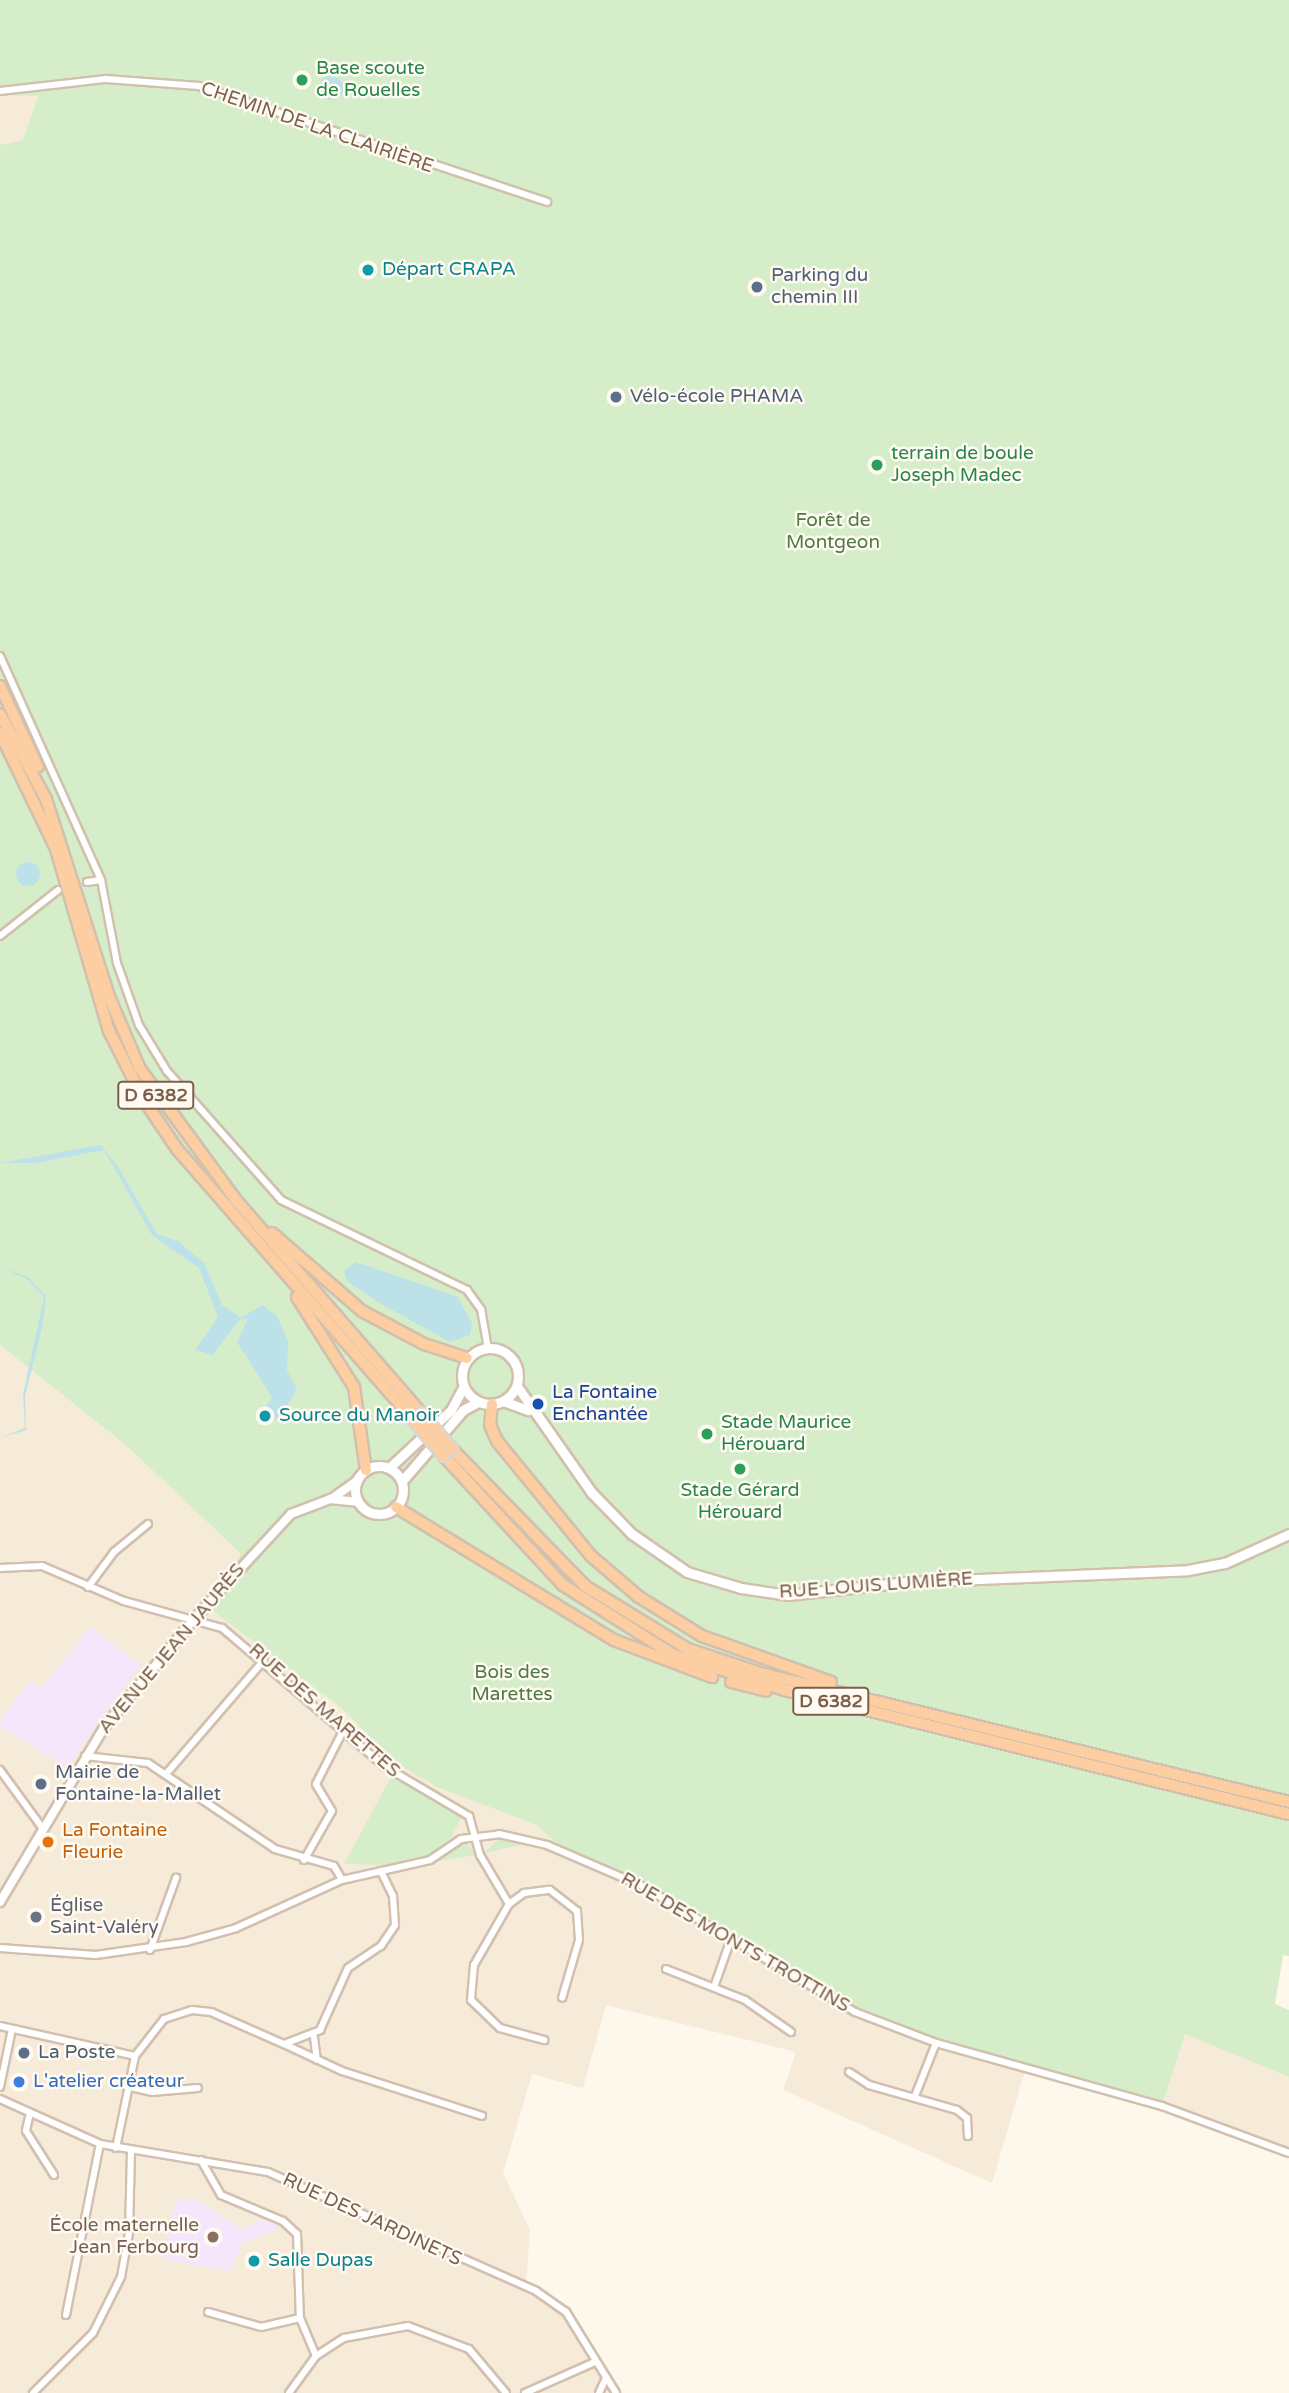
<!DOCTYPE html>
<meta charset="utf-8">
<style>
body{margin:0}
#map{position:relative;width:1289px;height:2393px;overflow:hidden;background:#fef7eb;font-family:"Varela Round",sans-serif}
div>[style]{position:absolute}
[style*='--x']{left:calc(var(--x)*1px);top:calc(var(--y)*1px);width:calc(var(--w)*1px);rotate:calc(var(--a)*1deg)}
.residential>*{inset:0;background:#f6ead9}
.education>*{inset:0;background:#f4e7fb}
.green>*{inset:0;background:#d5edc8}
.water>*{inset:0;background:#bde1e9}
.round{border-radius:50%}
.roads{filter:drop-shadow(2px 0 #d2c0af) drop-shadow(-2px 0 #d2c0af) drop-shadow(0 2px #d2c0af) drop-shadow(0 -2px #d2c0af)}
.minor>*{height:6px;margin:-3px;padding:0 3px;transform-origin:3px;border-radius:3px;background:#fff}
.tertiary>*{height:8px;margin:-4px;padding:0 4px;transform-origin:4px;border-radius:4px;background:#fff}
.secondary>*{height:9px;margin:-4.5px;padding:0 4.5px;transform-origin:4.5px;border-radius:4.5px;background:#fff}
.secondary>.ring{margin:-4.5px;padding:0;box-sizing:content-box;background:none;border:9px solid #fff;border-radius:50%}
.trunk>*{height:10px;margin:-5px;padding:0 5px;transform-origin:5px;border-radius:5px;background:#fccea1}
.bridges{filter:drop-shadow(2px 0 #ddd5d0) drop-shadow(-2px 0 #ddd5d0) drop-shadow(0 2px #ddd5d0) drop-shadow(0 -2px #ddd5d0)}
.trunk-bridge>*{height:10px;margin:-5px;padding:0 5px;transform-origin:5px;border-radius:5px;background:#fccea1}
.dots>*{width:19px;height:19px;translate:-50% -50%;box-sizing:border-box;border:4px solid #fffbf3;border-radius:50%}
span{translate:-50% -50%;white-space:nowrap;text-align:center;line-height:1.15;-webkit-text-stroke:5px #fffbf3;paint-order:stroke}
.shield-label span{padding:2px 5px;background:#fffbf3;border:2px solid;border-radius:5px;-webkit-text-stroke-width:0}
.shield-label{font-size:18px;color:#7c5f4b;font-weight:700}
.leisure-label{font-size:19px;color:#27864d}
.left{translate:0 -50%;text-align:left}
.street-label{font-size:19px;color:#7c5f4b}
.culture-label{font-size:19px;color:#0d838f}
.service-label{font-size:19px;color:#4e5e75}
.park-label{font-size:19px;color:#4e7b40}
.transit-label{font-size:19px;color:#164399}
.food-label{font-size:19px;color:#c56008}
.worship-label{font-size:19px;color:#5b616d}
.shop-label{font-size:19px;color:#366cbe}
.education-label{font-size:19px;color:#785e54}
.right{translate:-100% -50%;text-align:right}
</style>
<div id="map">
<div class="residential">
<div style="clip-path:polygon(32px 91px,38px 95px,23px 140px,0 145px,0 95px)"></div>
<div style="clip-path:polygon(0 1345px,127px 1446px,242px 1555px,209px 1608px,344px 1710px,393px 1761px,437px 1787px,536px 1825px,559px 1845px,670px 1895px,821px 1992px,1026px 2067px,992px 2183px,783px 2090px,796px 2052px,606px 2005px,583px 2088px,532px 2074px,503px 2173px,530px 2230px,526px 2283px,569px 2309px,620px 2393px,0 2393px)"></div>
<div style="clip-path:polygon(1185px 2034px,1289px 2077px,1289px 2149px,1163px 2103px)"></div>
</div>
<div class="education">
<div style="clip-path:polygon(91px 1627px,140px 1665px,67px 1767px,0 1727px,0 1721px,30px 1681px,41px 1688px)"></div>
<div style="clip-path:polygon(196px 2199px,242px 2229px,263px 2219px,281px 2228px,242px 2243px,230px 2271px,163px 2259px,175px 2201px)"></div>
</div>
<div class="green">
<div style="clip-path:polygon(0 0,1289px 0,1289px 1956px,1283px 1955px,1275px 2004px,1289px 2010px,1289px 2077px,1185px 2034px,1163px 2103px,926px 2036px,821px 1992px,690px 1906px,559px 1845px,536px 1825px,437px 1787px,393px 1761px,344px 1710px,209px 1608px,241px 1554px,127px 1446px,0 1345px,0 145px,23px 140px,38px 96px,0 95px)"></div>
<div style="clip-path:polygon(391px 1777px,462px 1816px,451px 1838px,430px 1855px,389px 1865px,344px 1864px)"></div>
<div style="clip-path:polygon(498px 1839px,504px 1838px,520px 1845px,484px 1853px)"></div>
<div style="clip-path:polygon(467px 1843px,476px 1855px,439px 1861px,454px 1847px)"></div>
</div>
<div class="water">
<div class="round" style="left:319px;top:76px;width:24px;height:24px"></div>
<div class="round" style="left:16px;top:862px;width:24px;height:24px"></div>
<div style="clip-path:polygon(101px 1145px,118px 1167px,157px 1234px,178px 1241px,204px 1263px,222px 1305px,241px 1318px,262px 1305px,277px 1316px,288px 1341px,287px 1371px,297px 1388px,282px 1417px,265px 1422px,260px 1416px,272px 1397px,237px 1342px,248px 1319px,239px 1320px,213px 1355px,195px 1350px,218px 1317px,199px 1268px,152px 1235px,104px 1150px,35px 1163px,0 1163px)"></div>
<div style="clip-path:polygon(356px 1262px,458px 1297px,472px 1324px,470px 1335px,450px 1342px,381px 1304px,347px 1281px,344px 1271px)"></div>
<div style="clip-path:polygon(0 1266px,29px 1278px,46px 1296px,42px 1328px,25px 1396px,26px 1430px,0 1438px,25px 1428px,23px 1395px,44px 1297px,28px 1280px)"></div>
</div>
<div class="roads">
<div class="minor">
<div style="--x:0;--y:91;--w:107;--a:-6.5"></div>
<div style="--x:106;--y:79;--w:93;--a:4.3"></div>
<div style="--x:199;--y:86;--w:367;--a:18.4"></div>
<div style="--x:0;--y:656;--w:246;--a:65.7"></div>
<div style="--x:101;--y:880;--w:85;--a:79.1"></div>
<div style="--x:117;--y:963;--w:66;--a:70.5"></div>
<div style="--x:139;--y:1025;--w:54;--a:58.7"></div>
<div style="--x:167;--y:1071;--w:172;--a:48.5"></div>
<div style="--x:281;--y:1200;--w:207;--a:25.8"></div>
<div style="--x:467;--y:1290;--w:24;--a:54"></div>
<div style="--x:481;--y:1309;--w:39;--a:80"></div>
<div style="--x:87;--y:882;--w:14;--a:-8"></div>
<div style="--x:0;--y:936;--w:74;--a:-38.4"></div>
<div style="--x:0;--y:1568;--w:42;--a:-2.7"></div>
<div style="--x:42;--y:1566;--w:89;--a:23.1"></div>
<div style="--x:124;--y:1601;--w:102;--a:15.4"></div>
<div style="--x:222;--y:1628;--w:213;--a:40.4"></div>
<div style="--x:384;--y:1766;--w:99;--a:30.5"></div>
<div style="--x:469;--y:1816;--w:41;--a:74.2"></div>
<div style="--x:480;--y:1855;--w:57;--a:59.4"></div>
<div style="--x:509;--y:1904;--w:70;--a:119.8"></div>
<div style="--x:474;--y:1965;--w:35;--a:95"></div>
<div style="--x:471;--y:2000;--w:40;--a:44"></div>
<div style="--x:500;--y:2028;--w:46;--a:15.3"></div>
<div style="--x:88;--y:1587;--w:44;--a:-53.4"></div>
<div style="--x:114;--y:1552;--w:44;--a:-39.5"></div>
<div style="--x:85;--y:1756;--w:63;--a:6.3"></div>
<div style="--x:148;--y:1763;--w:153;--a:34.1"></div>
<div style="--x:275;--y:1849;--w:61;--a:16.1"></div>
<div style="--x:334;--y:1866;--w:16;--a:60"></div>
<div style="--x:0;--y:1770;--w:69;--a:53.8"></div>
<div style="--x:166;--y:1774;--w:150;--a:-49.3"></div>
<div style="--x:304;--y:1860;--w:56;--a:-60.3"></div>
<div style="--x:332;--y:1811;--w:31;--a:-121"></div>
<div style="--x:316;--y:1784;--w:62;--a:-63"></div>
<div style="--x:509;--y:1904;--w:19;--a:-36"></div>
<div style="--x:524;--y:1893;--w:26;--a:-7"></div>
<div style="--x:550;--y:1890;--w:34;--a:38"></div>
<div style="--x:577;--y:1911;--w:29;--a:86"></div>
<div style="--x:579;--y:1940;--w:60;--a:106.3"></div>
<div style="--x:0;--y:1948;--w:96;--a:4.2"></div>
<div style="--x:96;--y:1955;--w:91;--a:-8.2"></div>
<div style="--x:186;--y:1942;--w:52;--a:-15.6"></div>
<div style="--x:236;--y:1928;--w:116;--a:-24.4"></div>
<div style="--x:342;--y:1880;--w:90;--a:-12.8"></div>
<div style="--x:430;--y:1860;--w:37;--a:-34"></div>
<div style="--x:461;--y:1839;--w:38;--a:-7"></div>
<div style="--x:499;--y:1834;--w:49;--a:12.9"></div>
<div style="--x:547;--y:1845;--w:103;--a:23.3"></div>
<div style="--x:642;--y:1886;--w:247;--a:30.6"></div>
<div style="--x:855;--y:2012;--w:87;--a:20.9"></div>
<div style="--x:936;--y:2043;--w:235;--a:15.6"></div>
<div style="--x:1162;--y:2106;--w:135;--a:20.3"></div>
<div style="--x:150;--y:1950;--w:77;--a:-70.1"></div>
<div style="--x:666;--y:1969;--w:85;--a:21.4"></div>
<div style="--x:745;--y:2000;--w:56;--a:34.8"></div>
<div style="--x:714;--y:1987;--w:51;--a:-70.5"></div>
<div style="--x:0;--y:2026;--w:138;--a:12.5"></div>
<div style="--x:314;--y:2037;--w:23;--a:83"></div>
<div style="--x:284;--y:2044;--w:64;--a:25"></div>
<div style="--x:342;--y:2071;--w:147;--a:17.8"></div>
<div style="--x:849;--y:2072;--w:24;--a:33"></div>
<div style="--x:869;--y:2085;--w:91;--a:15.9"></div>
<div style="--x:957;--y:2110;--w:13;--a:39"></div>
<div style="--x:967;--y:2118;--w:18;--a:87"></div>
<div style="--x:126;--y:2086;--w:27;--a:13"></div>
<div style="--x:152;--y:2092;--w:46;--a:-5"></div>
<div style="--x:0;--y:2087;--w:59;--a:-78.3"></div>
<div style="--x:915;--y:2096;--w:57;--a:-68.4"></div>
<div style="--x:0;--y:2099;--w:110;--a:24.2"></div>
<div style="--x:100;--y:2144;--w:170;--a:9.5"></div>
<div style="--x:268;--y:2172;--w:293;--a:23.9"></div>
<div style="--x:536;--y:2291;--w:37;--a:35"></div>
<div style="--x:566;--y:2312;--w:95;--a:58.3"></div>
<div style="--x:30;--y:2113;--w:18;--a:103"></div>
<div style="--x:26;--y:2131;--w:52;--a:57.5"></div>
<div style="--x:116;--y:2148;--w:94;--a:-78.3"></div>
<div style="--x:135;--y:2056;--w:47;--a:-51.9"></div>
<div style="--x:164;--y:2019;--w:29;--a:-18"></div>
<div style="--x:192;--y:2010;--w:19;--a:6"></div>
<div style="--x:211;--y:2012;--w:80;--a:23.7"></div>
<div style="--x:284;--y:2044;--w:39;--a:-21"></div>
<div style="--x:320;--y:2030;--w:68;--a:-65.7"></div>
<div style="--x:348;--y:1968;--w:40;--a:-34"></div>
<div style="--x:381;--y:1946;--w:25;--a:-56"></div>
<div style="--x:395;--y:1925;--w:29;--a:-94"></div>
<div style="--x:393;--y:1896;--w:28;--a:-116"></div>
<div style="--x:201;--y:2160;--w:40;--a:60.3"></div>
<div style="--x:221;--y:2195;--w:67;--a:22.8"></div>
<div style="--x:283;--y:2221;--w:19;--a:43"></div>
<div style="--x:297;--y:2234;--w:84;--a:88"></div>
<div style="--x:300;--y:2318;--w:41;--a:67.2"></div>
<div style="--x:208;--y:2312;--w:55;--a:15.8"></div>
<div style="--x:261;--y:2327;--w:40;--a:-13"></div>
<div style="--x:66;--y:2315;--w:174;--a:-78.8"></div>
<div style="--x:33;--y:2393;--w:85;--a:-45"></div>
<div style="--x:93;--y:2333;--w:63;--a:-63.4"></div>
<div style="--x:121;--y:2277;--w:45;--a:-79.7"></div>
<div style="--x:129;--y:2233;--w:83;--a:-88.6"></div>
<div style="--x:289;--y:2393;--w:46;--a:-53.9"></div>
<div style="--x:316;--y:2356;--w:33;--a:-33"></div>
<div style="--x:344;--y:2338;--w:65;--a:-10.6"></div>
<div style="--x:408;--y:2326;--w:65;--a:20.7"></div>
<div style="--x:469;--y:2349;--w:57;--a:49.9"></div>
<div style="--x:525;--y:2393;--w:77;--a:-23.9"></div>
<div style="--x:599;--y:2393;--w:17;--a:-65"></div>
</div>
<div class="tertiary">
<div style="--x:333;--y:1498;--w:31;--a:-36"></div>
<div style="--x:0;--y:1902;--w:205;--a:-59.2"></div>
<div style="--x:105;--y:1726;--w:141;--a:-50.2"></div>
<div style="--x:195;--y:1618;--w:142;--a:-47.3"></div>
<div style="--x:291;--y:1514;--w:42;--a:-21"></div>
<div style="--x:330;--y:1499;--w:29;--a:6"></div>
</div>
<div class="secondary">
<div class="ring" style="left:462px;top:1348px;width:47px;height:47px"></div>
<div style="--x:517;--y:1386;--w:131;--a:55"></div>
<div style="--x:592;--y:1493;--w:57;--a:45.7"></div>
<div style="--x:632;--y:1534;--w:67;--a:34.6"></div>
<div style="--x:687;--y:1572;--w:56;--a:16.5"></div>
<div style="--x:741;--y:1588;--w:48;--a:8.5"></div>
<div style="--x:788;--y:1595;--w:120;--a:-6.2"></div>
<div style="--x:907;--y:1582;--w:281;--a:-2.4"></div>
<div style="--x:1188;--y:1570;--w:38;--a:-11"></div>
<div style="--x:1225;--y:1563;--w:70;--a:-24.4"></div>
<div style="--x:503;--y:1401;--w:27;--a:20"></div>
<div class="ring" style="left:355px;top:1466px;width:39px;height:39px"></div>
<div style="--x:389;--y:1468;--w:85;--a:-43.1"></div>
<div style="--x:451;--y:1410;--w:26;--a:-62"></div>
<div style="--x:402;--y:1481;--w:94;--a:-49.3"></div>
<div style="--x:463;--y:1410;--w:17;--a:-28"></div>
</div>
<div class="trunk">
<div style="--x:0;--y:686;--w:89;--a:64.9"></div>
<div style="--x:0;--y:714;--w:97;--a:61.6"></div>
<div style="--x:46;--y:799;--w:210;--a:72.3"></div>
<div style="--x:110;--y:999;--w:76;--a:66.8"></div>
<div style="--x:140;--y:1069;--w:161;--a:53.8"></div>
<div style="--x:235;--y:1199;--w:284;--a:49"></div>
<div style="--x:0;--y:733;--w:129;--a:64.2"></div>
<div style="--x:56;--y:849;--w:190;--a:73.8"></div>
<div style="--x:109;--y:1031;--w:77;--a:63.1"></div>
<div style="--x:144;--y:1100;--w:59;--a:56"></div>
<div style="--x:177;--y:1149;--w:361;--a:48.9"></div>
<div style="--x:272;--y:1233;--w:119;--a:40.9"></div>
<div style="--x:362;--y:1311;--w:70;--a:28"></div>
<div style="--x:424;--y:1344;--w:45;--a:18"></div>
<div style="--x:297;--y:1297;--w:107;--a:57.7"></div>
<div style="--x:354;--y:1387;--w:84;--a:81.8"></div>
<div style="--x:492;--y:1404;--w:21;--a:95"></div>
<div style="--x:490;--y:1425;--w:17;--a:66"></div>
<div style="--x:497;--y:1441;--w:149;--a:50.7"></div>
<div style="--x:591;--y:1556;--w:63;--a:40.5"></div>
<div style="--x:639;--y:1597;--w:74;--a:31.8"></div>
<div style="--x:702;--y:1636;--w:137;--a:19.6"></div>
<div style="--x:452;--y:1449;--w:191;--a:45.8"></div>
<div style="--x:585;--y:1586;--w:121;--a:31.5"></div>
<div style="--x:688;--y:1649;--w:76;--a:18.4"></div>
<div style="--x:760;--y:1673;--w:545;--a:13.7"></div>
<div style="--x:444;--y:1456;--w:176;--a:47.3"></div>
<div style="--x:563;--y:1585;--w:129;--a:32.3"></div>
<div style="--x:672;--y:1654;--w:119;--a:17.7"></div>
<div style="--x:785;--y:1690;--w:519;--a:13.82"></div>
<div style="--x:396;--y:1507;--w:255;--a:31.4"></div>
<div style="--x:614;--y:1640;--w:105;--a:20.7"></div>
<div style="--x:731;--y:1682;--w:36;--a:14"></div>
</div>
</div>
<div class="bridges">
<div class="trunk-bridge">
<div style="--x:421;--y:1413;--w:48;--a:49.3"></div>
<div style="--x:414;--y:1421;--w:46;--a:49.4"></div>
</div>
</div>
<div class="dots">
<div style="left:302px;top:80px;background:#2e9e5b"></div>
<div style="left:368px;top:270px;background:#0f9aa8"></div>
<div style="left:757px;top:287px;background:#5c6f8a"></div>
<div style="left:616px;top:397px;background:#5c6f8a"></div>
<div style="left:877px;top:465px;background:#2e9e5b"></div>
<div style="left:538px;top:1404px;background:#1a4fb4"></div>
<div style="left:265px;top:1416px;background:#0f9aa8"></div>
<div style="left:707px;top:1434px;background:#2e9e5b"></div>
<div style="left:740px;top:1469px;background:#2e9e5b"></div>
<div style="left:41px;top:1784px;background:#5c6f8a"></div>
<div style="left:48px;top:1842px;background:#e8710a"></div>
<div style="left:36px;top:1917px;background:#6b7280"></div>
<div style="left:24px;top:2053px;background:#5c6f8a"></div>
<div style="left:19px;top:2082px;background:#3f7fe0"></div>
<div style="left:213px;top:2237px;background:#8d6e63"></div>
<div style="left:254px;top:2261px;background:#0f9aa8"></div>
</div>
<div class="shield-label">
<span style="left:156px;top:1095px">D 6382</span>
<span style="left:831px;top:1701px">D 6382</span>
</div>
<div class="leisure-label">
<span class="left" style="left:316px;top:80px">Base scoute<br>de Rouelles</span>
<span class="left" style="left:891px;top:465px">terrain de boule<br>Joseph Madec</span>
<span class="left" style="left:721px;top:1434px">Stade Maurice<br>Hérouard</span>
<span style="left:740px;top:1502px">Stade Gérard<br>Hérouard</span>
</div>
<div class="street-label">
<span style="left:317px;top:128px;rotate:19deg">CHEMIN DE LA CLAIRIÈRE</span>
<span style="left:876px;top:1586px;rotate:-4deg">RUE LOUIS LUMIÈRE</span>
<span style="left:172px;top:1649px;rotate:-50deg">AVENUE JEAN JAURÈS</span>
<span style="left:324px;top:1711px;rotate:41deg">RUE DES MARETTES</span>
<span style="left:735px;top:1943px;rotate:30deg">RUE DES MONTS TROTTINS</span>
<span style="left:372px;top:2220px;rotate:25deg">RUE DES JARDINETS</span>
</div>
<div class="culture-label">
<span class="left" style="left:382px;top:270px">Départ CRAPA</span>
<span class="left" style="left:279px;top:1416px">Source du Manoir</span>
<span class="left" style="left:268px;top:2261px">Salle Dupas</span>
</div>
<div class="service-label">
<span class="left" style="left:771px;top:287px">Parking du<br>chemin III</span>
<span class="left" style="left:630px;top:397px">Vélo-école PHAMA</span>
<span class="left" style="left:55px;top:1784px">Mairie de<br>Fontaine-la-Mallet</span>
<span class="left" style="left:38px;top:2053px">La Poste</span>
</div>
<div class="park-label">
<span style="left:833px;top:532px">Forêt de<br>Montgeon</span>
<span style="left:512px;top:1684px">Bois des<br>Marettes</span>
</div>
<div class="transit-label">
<span class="left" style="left:552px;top:1404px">La Fontaine<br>Enchantée</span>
</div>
<div class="food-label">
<span class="left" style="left:62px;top:1842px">La Fontaine<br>Fleurie</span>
</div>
<div class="worship-label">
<span class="left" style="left:50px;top:1917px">Église<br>Saint-Valéry</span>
</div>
<div class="shop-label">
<span class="left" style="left:33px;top:2082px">L'atelier créateur</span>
</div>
<div class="education-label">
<span class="right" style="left:199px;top:2237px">École maternelle<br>Jean Ferbourg</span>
</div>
</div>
